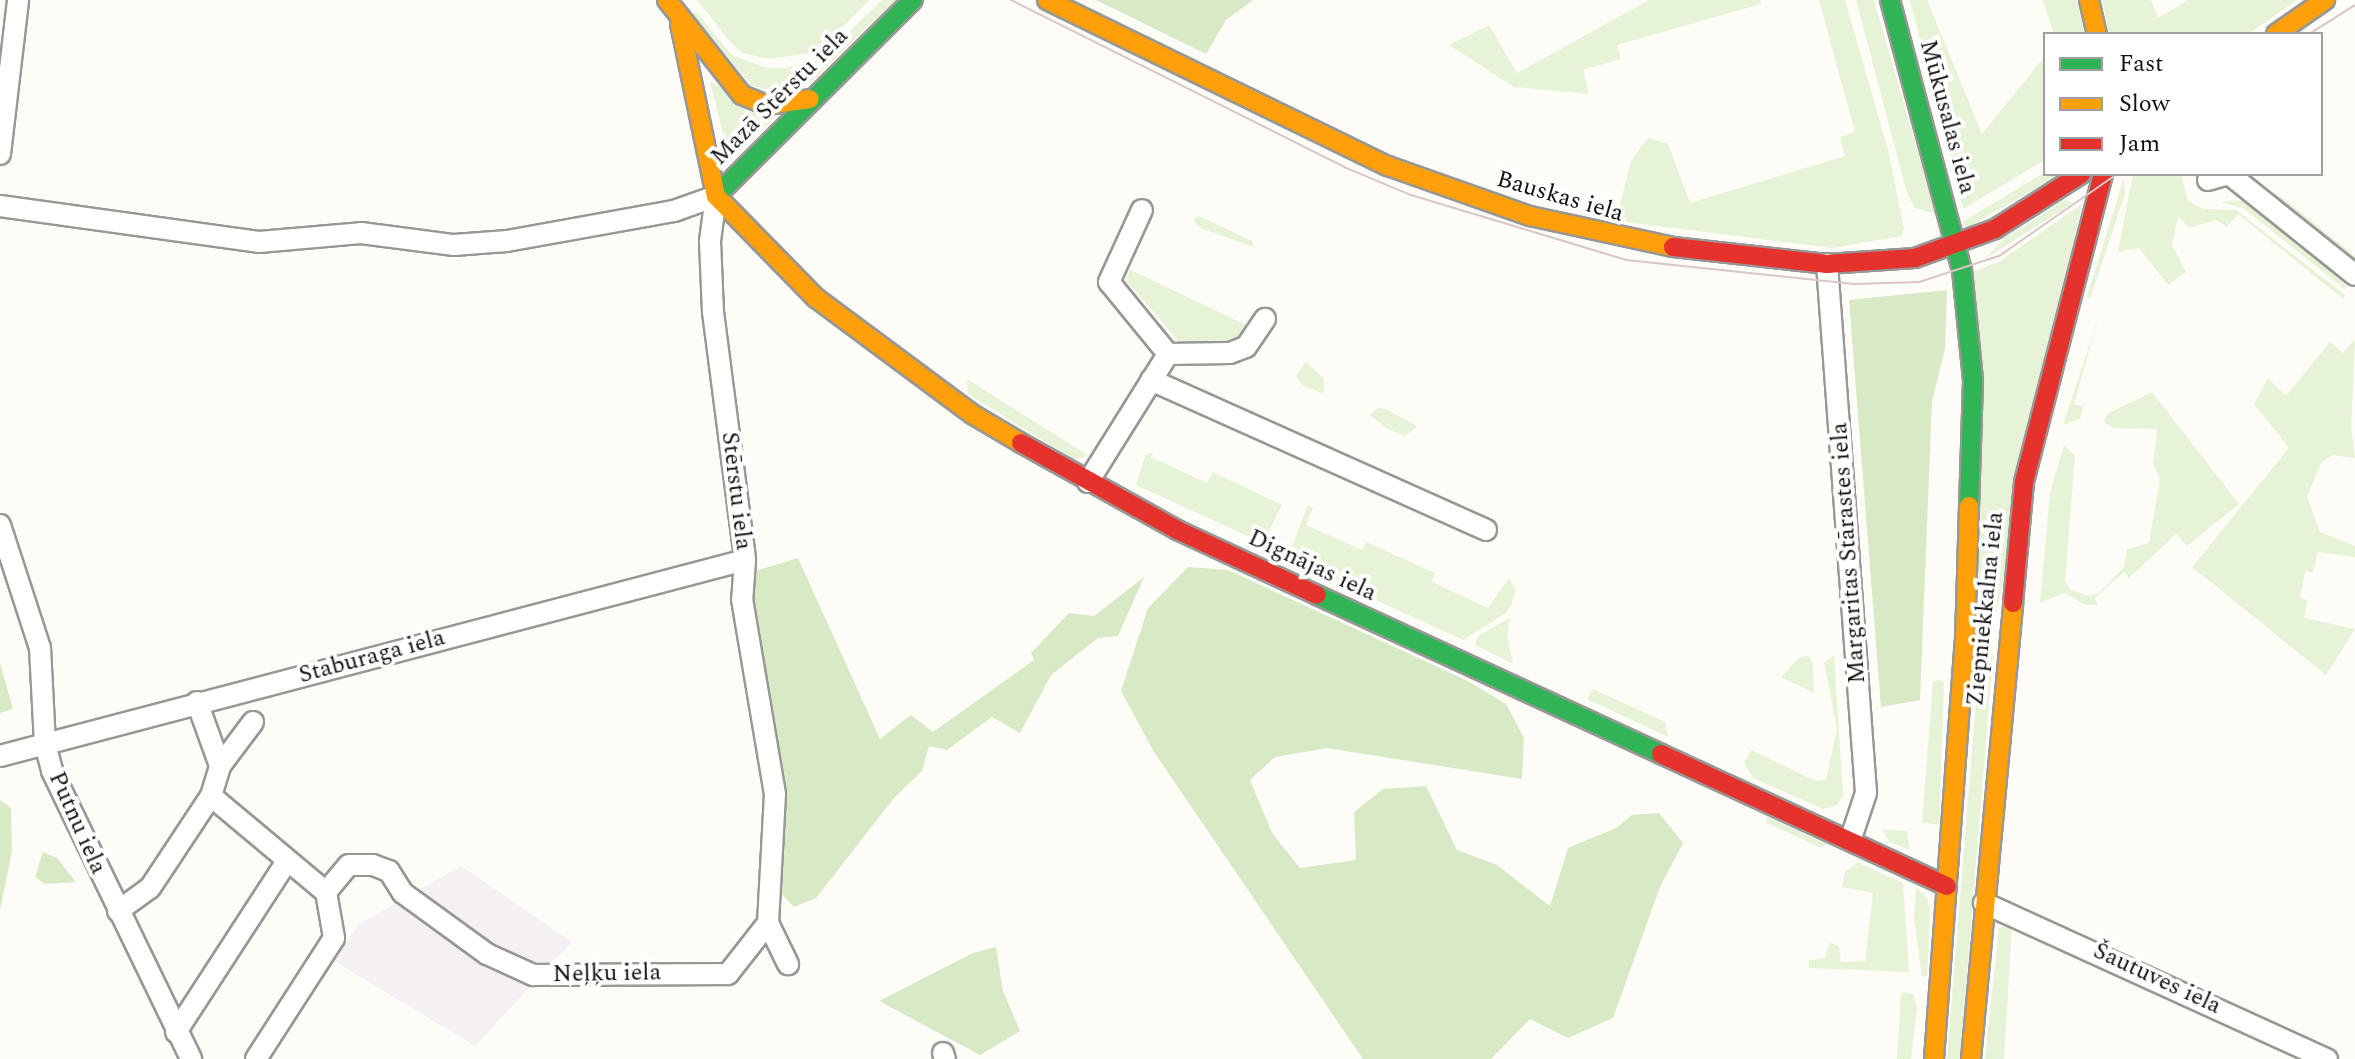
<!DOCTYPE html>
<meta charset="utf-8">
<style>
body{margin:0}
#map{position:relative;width:2355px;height:1059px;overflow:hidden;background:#fdfcf7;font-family:Spectral,serif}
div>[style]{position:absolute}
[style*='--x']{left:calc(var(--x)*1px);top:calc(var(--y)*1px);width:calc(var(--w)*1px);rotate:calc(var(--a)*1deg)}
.industrial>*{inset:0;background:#f5f0f3}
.green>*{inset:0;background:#e7f3d7}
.forest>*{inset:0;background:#d8eac5}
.roads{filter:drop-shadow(2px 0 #979795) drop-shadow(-2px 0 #979795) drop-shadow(0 2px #979795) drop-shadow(0 -2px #979795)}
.street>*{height:20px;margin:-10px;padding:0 10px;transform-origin:10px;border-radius:10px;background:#fffffe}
.fast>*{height:18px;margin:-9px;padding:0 9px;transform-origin:9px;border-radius:9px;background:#30b455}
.slow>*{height:18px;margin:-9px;padding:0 9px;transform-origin:9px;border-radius:9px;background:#ff9f0a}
.jam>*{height:18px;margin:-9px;padding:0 9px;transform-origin:9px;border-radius:9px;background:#e5322d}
.tram>*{height:2px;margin:-1px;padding:0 1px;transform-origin:1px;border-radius:1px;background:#d9c6c7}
span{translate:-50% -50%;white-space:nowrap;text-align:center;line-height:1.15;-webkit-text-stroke:8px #fff;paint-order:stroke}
.street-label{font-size:24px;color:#111}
.legend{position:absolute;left:2043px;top:32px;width:280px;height:144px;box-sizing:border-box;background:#fff;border:2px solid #a0a0a0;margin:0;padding:10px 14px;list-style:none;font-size:24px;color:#111}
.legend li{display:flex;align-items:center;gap:16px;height:40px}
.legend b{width:40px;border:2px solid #a0a0a0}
</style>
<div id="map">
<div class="industrial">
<div style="clip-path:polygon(461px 866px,572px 942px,475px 1046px,334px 961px,359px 924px)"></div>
</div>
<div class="green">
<div style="clip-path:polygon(697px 0,870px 0,817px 52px,767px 59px,743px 53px,732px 44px)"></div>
<div style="clip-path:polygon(882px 0,896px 0,810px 83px,778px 92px,752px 86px,692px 14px,696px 12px,732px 55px,767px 68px,785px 68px,820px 60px)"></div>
<div style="clip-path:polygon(1649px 0,1760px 0,1761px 4px,1617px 45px,1621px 59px,1583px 70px,1589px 94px,1514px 87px,1449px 45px,1489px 25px,1517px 73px)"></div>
<div style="clip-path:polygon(1819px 0,1845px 0,1888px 150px,1904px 228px,1902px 236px,1832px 248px,1626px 222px,1618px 213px,1631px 161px,1648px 138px,1668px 144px,1690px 203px,1845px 156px,1840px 137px,1855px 132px)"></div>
<div style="clip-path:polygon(1856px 0,1874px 0,1936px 214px,1915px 208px,1907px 193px)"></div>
<div style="clip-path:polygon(1910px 0,1927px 0,1982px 134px,2045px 56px,2045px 160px,1963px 209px)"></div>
<div style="clip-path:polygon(2043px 0,2077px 0,2084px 34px,2054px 34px)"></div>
<div style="clip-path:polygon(2102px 0,2151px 0,2158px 18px,2188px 0,2297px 0,2248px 34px,2109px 34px)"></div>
<div style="clip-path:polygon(710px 81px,769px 118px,770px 123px,729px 158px)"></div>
<div style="clip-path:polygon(2045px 172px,2061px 174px,1967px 228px,1962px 222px)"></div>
<div style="clip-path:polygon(2133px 174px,2181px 174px,2188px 201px,2203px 209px,2236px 210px,2345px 295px,2343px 299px,2238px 214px,2227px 227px,2216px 220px,2189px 228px,2178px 216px,2172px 245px,2186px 272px,2168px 285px,2139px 248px,2118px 252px)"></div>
<div style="clip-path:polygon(2124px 178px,2125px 194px,2090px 299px,2087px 296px)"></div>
<div style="clip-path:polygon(2255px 185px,2282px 197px,2355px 256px,2355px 264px)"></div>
<div style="clip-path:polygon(2065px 200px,2074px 203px,1983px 260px,2004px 239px)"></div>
<div style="clip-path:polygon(2246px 200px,2340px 276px,2346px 290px,2243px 208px,2221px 202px)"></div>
<div style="clip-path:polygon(2082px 204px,1997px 611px,1979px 612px,1973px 272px,2000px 261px)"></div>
<div style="clip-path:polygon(1199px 216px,1252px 241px,1254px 247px,1200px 228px,1193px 220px)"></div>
<div style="clip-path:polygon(1137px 256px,1131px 270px,1246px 325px,1259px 309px,1246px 334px,1240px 341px,1181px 344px,1126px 280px)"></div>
<div style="clip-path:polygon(2099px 316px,2074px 404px,2083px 406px,2080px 419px,2063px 425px)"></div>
<div style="clip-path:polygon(2355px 339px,2351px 427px,2355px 458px,2332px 455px,2321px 463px,2307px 497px,2320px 532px,2355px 546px,2355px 557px,2318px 552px,2313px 572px,2305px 571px,2300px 598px,2307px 600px,2304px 618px,2355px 629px,2326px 675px,2192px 567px,2289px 448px,2254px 404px,2268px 378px,2286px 396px,2330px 342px,2343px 353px)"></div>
<div style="clip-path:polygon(1306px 362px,1324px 379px,1324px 394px,1302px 385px,1296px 376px)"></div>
<div style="clip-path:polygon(967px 379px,1089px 456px,1073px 459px,968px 394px)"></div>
<div style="clip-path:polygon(2152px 392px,2239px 504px,2187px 546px,2176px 534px,2129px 578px,2124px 572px,2095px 598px,2097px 605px,2086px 605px,2064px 593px,2040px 603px,2050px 493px,2064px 445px,2075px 456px,2065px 581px,2071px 590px,2089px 596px,2099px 593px,2124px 567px,2127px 549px,2149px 543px,2160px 479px,2153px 464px,2157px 429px,2113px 428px,2104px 422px,2107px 414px)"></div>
<div style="clip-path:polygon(1378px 408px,1386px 409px,1417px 426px,1405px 436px,1386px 428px,1370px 415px)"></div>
<div style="clip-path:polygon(1153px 452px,1151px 457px,1207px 483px,1213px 472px,1282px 505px,1263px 543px,1136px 485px,1146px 454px)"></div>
<div style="clip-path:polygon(1308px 505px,1313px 508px,1306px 525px,1362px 550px,1366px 542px,1435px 573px,1432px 582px,1488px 608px,1509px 578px,1516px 590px,1512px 603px,1506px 613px,1463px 640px,1287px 559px)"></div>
<div style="clip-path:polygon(1510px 618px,1507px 636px,1513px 664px,1475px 645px,1478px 636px)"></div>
<div style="clip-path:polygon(1987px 650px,1993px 654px,1960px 1059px,1947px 1059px,1980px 652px)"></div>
<div style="clip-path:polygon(1834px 655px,1843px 796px,1837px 805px,1823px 809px,1753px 778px,1744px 763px,1751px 750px,1816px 781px,1826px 780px,1837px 729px,1824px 662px)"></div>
<div style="clip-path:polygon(1809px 656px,1813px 664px,1814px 693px,1781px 677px,1800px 657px)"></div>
<div style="clip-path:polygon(1938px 680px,1944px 681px,1939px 825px,1922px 822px,1933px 682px)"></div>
<div style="clip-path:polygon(1593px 689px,1665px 722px,1668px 737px,1587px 699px)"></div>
<div style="clip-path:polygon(1766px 816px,1827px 844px,1821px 848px,1767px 823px)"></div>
<div style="clip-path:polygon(1882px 829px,1907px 831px,1910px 850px,1889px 842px)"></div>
<div style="clip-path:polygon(1857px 862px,1903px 883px,1909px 972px,1809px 968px,1809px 960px,1825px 958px,1830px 943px,1839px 946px,1841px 962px,1865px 961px,1873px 893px,1842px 887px,1845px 872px)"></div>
<div style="clip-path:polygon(1916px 887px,1927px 898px,1930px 910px,1927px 976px,1922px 977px,1914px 919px)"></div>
<div style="clip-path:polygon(2012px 924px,2004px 1059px,1985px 1059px,1999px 928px)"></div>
<div style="clip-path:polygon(1901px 992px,1913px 994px,1917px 1007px,1911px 1059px,1897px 1059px)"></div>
</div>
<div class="forest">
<div style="clip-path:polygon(1096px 0,1253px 0,1226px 20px,1206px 54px)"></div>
<div style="clip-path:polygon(1947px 290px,1945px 349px,1932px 401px,1920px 700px,1881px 707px,1849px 300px)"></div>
<div style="clip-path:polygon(798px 558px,880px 739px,911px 715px,933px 732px,1034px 660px,1031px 653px,1069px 613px,1094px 616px,1144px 577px,1118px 636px,1098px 638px,1051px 675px,1020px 733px,992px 717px,947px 750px,929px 746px,922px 771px,894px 798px,816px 898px,794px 907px,775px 887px,786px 792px,750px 600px,752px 572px)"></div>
<div style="clip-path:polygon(1188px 567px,1228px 570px,1466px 680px,1506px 704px,1524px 738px,1522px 779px,1327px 748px,1275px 757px,1250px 780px,1272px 833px,1300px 868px,1356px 860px,1354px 812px,1383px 789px,1426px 786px,1457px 850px,1497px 865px,1550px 906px,1568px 848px,1616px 828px,1632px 815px,1659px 813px,1683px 843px,1660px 887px,1613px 1018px,1568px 1038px,1530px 1019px,1491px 1059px,1363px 1059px,1154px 752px,1121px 691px,1148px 608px)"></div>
<div style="clip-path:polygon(0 663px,13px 709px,0 713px)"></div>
<div style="clip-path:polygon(0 800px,11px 808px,12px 851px,0 910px)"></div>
<div style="clip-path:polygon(43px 852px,57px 858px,76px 882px,45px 884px,35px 877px)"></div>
<div style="clip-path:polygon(996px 947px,1003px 991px,1020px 1031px,980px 1055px,879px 1001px,973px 953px)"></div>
</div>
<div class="roads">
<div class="street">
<div style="--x:0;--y:154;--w:155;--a:-83.3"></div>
<div style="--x:2229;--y:174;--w:161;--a:38.7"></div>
<div style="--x:2208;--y:180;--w:22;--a:-16"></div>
<div style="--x:0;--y:206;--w:261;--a:7.9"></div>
<div style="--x:259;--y:242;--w:102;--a:-5"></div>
<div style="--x:361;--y:233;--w:94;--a:7.4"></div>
<div style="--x:454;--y:245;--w:53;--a:-4.3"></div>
<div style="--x:507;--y:241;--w:170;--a:-10.2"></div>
<div style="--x:674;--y:211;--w:45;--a:-19.7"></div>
<div style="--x:716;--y:196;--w:45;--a:97.6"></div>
<div style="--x:710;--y:241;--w:71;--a:87.6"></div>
<div style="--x:713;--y:312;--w:250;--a:82.6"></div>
<div style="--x:745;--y:560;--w:39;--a:94"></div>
<div style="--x:742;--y:599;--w:198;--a:80.4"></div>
<div style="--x:775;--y:794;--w:129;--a:93.1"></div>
<div style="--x:768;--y:923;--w:46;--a:64"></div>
<div style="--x:1827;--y:264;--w:530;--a:85.78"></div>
<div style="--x:1866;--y:793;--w:47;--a:108.4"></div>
<div style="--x:1168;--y:354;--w:62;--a:-0.9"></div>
<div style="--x:1230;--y:353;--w:17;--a:-21"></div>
<div style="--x:1246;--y:347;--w:34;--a:-56"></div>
<div style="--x:1151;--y:380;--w:367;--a:24.1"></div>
<div style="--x:1088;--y:482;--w:151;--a:-58"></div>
<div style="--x:1168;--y:354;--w:93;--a:-129.3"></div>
<div style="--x:1109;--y:282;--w:79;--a:-65.4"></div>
<div style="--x:0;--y:525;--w:129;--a:72"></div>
<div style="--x:40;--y:648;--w:96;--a:87"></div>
<div style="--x:45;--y:744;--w:28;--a:75"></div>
<div style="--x:52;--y:771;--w:320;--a:64.2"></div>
<div style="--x:197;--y:702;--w:68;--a:70.2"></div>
<div style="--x:0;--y:756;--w:770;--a:-14.74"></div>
<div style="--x:211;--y:796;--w:150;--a:39.9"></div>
<div style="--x:326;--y:892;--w:47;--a:80.1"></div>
<div style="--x:334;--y:938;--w:144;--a:122.8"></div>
<div style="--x:326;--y:892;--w:35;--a:-50"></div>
<div style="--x:349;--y:865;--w:24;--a:0"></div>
<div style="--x:373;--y:865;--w:17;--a:21"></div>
<div style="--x:389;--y:871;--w:26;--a:58"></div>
<div style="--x:403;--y:893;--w:104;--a:36"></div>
<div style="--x:487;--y:954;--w:51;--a:24.5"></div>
<div style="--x:533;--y:975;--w:195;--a:-0.3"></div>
<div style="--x:728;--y:974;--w:65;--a:-51.9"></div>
<div style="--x:1984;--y:903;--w:377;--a:24.5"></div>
<div style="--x:118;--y:911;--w:39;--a:-36"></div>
<div style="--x:150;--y:888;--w:110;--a:-56.5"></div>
<div style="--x:211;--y:796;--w:31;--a:-73"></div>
<div style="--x:220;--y:766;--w:55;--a:-53.1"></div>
<div style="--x:176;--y:1032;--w:204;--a:-57"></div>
<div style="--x:943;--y:1053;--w:6;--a:72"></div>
</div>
<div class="fast">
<div style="--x:1890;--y:0;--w:279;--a:75.1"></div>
<div style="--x:1962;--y:270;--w:112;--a:84.3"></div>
<div style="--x:1973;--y:381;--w:125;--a:91.8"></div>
<div style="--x:716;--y:196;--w:278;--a:-44.9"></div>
<div style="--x:1317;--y:595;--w:379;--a:24.8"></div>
</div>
<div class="slow">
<div style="--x:667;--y:0;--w:121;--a:51.7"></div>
<div style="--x:742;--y:95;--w:27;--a:22"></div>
<div style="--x:767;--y:105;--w:43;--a:-7.9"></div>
<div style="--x:1047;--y:0;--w:379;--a:26"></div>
<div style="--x:1388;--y:166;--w:151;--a:19.4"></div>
<div style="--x:1530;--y:216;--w:146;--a:12.2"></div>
<div style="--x:2089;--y:0;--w:35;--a:77"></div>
<div style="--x:680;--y:24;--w:176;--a:78.2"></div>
<div style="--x:2276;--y:34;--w:60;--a:-34.8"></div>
<div style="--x:716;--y:196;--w:143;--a:45.6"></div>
<div style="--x:816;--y:298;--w:194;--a:36.6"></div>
<div style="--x:972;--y:414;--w:57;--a:30.6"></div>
<div style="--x:1934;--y:1059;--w:419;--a:-85.8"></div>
<div style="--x:1965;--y:641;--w:135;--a:-88.3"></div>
<div style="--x:1971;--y:1059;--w:458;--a:-84.7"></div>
</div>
<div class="jam">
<div style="--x:1673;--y:247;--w:155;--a:6.3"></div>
<div style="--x:1827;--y:264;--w:88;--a:-3.9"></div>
<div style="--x:1915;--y:258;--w:85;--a:-19.9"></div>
<div style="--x:1995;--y:229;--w:102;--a:-32.6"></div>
<div style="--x:1021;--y:443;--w:179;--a:29.1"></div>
<div style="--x:1177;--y:530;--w:154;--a:24.9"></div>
<div style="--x:2013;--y:603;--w:121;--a:-84.8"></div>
<div style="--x:2024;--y:482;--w:318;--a:-75.6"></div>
<div style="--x:1661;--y:754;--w:315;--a:24.8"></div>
</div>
</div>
<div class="tram">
<div style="--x:1011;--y:0;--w:373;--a:26.6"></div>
<div style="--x:1344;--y:167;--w:73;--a:22.7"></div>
<div style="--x:1411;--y:195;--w:225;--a:16.8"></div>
<div style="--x:1626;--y:260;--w:229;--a:6"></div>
<div style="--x:1854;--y:284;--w:65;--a:-1.8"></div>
<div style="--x:1919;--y:282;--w:84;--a:-18"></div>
<div style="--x:1999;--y:256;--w:144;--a:-34.8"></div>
<div style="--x:2309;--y:34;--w:54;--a:-32.2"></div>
</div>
<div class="street-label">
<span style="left:780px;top:97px;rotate:-45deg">Mazā Stērstu iela</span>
<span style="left:1947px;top:117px;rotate:75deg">Mūkusalas iela</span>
<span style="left:1560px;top:197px;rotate:16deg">Bauskas iela</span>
<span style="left:736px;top:491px;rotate:83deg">Stērstu iela</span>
<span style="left:1849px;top:553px;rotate:-94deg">Margaritas Stārastes iela</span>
<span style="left:1312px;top:566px;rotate:25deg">Dignājas iela</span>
<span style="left:1986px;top:609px;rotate:-84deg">Ziepniekkalna iela</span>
<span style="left:372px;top:657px;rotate:-15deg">Staburaga iela</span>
<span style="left:77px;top:823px;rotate:66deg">Putnu iela</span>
<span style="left:607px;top:974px;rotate:-1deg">Neļķu iela</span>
<span style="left:2157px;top:979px;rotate:25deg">Šautuves iela</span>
</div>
<ul class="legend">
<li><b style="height:10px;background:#30b455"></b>Fast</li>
<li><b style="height:10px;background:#ff9f0a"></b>Slow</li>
<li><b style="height:10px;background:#e5322d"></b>Jam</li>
</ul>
</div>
